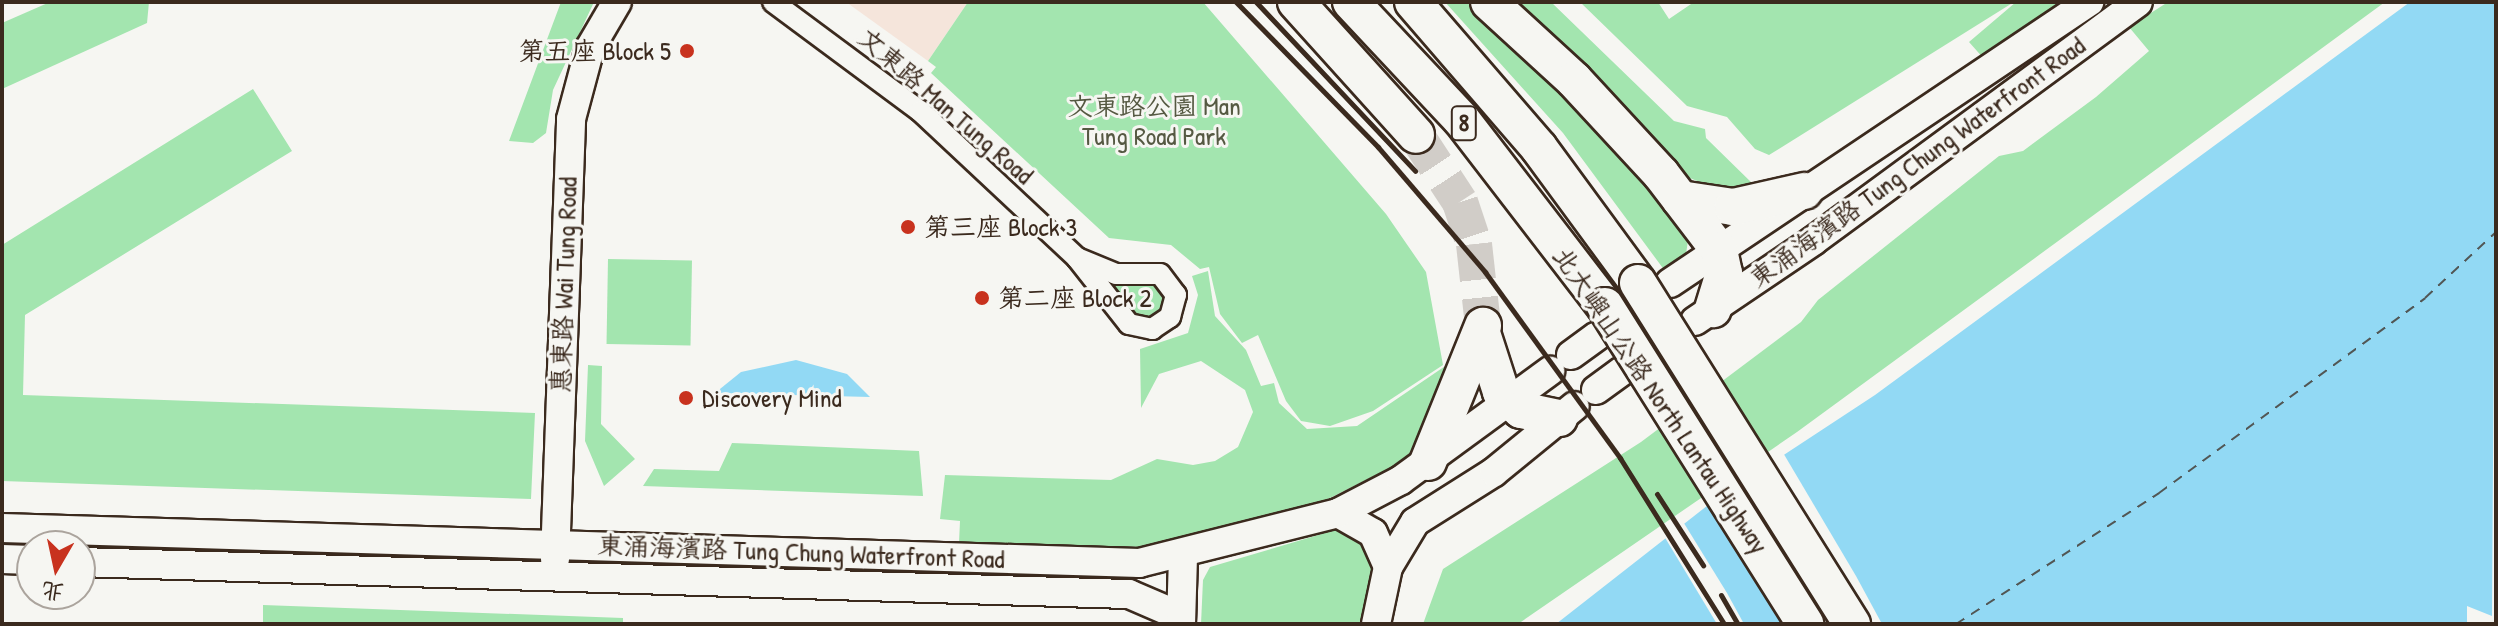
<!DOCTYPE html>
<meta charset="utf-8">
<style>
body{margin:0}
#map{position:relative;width:2498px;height:626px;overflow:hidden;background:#f6f6f2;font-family:"Patrick Hand","LXGW WenKai TC",sans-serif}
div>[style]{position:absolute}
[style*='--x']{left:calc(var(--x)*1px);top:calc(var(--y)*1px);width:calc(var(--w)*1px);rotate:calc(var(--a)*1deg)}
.built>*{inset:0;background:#f5e5db}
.green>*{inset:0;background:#a3e5af;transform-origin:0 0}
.water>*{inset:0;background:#92d9f4}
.pier>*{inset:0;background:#f6f6f2}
.ferry>*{height:2px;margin-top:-1px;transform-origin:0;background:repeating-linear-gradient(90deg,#515654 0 10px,transparent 0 18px)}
.highway-tunnel>*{height:36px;margin-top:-18px;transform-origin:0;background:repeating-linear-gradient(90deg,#d1cdc8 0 36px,transparent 0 54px)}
.roads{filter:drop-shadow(2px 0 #3b2a1e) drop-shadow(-2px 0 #3b2a1e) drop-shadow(0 2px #3b2a1e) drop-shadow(0 -2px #3b2a1e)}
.street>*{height:20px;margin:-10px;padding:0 10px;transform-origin:10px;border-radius:10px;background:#f6f6f2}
.secondary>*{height:28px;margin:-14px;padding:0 14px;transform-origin:14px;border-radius:14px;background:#f6f6f2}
.highway>*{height:36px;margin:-18px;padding:0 18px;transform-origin:18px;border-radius:18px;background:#f6f6f2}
.rail>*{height:5px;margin:-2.5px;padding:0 2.5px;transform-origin:2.5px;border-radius:2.5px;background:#3b2a1e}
.bridges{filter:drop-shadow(2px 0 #3b2a1e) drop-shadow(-2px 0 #3b2a1e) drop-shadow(0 2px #3b2a1e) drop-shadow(0 -2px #3b2a1e)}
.highway-bridge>*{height:36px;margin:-18px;padding:0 18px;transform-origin:18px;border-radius:18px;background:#f6f6f2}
.dots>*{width:22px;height:22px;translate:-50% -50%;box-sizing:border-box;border:4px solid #f6f6f2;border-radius:50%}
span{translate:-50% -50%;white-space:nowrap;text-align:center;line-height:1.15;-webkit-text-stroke:6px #f6f6f2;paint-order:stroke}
.shield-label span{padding:2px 6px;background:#f6f6f2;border:2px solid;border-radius:6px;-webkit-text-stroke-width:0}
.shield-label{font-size:24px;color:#3b2a1e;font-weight:700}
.poi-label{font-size:26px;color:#3b2a1e}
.right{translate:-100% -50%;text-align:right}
.left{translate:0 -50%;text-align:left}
.street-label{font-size:26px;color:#3b2a1e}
.park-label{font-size:26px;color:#555942}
.frame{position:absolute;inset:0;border:4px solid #3b2a1e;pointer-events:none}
.north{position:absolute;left:16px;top:530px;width:80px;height:80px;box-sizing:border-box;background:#f6f6f2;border:2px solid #aba49d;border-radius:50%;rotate:189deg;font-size:22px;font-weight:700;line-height:32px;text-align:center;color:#3b2a1e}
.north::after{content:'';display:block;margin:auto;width:28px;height:36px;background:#c8321e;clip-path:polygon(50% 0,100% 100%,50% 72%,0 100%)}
</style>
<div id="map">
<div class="built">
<div style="clip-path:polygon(846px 2px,968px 2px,928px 61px)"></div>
</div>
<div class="green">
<div style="clip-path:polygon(50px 2px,149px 2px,147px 23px,2px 89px,2px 23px)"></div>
<div style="clip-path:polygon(561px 2px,594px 2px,553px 90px,546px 133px,533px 143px,509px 141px)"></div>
<div style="clip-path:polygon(968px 2px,1203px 2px,1386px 214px,1426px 272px,1443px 365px,1373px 411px,1330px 426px,1301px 421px,1286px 401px,1258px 335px,1242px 343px,1220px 314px,1209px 267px,1200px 269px,1171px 245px,1109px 238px,931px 73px,936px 67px,928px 61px)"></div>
<div style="clip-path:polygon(1445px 2px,1472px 2px,1671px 200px,1667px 211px,1690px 227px,1686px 254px,1665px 271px,1563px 133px)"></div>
<div style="clip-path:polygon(1510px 2px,1551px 2px,1674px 121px,1705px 129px,1706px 138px,1754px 185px,1714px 188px,1685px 176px)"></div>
<div style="clip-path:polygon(1580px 2px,1658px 2px,1669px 19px,1694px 2px,2014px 2px,1769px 155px,1755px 149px,1727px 117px,1687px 106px)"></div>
<div style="clip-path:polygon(2016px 2px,2077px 2px,2072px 19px,2028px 24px,1985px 60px,1969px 42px)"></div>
<div style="clip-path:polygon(2168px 2px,2385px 2px,1797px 432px,1518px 624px,1423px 624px,1443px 569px,1641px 442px,1801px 322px,1818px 300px,1999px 156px,2023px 151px,2096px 97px,2149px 51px,2129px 27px)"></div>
<div style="clip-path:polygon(253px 89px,292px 151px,25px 315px,23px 395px,535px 413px,531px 499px,2px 481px,2px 245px)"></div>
<div style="left:608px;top:259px;width:84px;height:85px;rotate:1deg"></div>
<div style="clip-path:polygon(1208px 271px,1215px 316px,1246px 350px,1261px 386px,1274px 383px,1279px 403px,1307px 429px,1357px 426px,1460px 356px,1410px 458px,1328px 499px,1212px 535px,1141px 547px,959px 543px,960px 521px,940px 519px,945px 475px,1111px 480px,1157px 459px,1193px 465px,1215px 461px,1238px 447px,1253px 412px,1245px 390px,1201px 361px,1159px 374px,1141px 408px,1140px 349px,1188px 333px,1198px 295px,1192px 276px)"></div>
<div style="clip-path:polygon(1143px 277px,1169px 291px,1162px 318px,1135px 320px,1103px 278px)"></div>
<div style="clip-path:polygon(588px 365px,602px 366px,601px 424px,635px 459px,604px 486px,585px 441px)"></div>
<div style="clip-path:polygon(732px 443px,919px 451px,923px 496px,643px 486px,654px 469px,719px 471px)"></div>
<div style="clip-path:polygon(1342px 528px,1376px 550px,1367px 624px,1201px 624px,1203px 580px,1210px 567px)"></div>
<div style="clip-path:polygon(263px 605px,623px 618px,623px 624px,263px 624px)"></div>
</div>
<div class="water">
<div style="clip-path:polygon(2410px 2px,2496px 2px,2492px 616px,2467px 606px,2467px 624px,1556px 624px,1712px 502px,1875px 395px)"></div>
<div style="clip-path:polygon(796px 360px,847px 374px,870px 397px,715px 393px,741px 372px)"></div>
</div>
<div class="pier">
<div style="clip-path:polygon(1782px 451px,1856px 576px,1882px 624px,1782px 624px,1707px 501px)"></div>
<div style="clip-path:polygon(1682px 520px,1727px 593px,1744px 624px,1717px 624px,1664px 536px)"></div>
</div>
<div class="ferry">
<div style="--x:1956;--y:624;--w:242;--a:-32.8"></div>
<div style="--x:2159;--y:493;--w:330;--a:-36.2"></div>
<div style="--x:2425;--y:298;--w:97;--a:-42.9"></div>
</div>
<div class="highway-tunnel">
<div style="--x:1416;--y:135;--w:80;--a:56.7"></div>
<div style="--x:1460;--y:202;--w:44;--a:71.6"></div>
<div style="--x:1474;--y:244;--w:82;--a:83.7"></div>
</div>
<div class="roads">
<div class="street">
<div style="--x:773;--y:2;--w:183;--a:36.6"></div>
<div style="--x:920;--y:111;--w:215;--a:43.1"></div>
<div style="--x:1077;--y:258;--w:84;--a:51.8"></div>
<div style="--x:1129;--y:324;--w:24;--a:12"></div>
<div style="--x:1152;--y:329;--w:22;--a:-34"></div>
<div style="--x:1170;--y:317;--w:23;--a:-75"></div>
<div style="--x:1176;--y:295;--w:26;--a:-127"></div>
<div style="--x:1160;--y:274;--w:44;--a:180"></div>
<div style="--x:1116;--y:274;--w:42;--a:-157.7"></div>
</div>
<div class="secondary">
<div style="--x:1670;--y:283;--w:505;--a:-33.85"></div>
<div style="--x:1695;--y:321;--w:143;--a:-34.1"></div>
<div style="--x:1813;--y:241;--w:403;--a:-36.3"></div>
<div style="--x:1571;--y:355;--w:32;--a:-36"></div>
<div style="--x:1596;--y:390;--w:32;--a:-36"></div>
<div style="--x:1338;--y:513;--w:40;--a:29.7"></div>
<div style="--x:1373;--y:533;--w:37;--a:66"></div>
<div style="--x:2;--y:528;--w:1138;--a:1.76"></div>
<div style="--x:1139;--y:563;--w:205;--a:-14.1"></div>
<div style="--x:1338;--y:513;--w:71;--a:-27.6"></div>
<div style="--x:1401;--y:480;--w:185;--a:-36.2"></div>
<div style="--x:2;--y:559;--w:30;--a:2"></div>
<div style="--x:555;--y:559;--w:440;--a:-87.9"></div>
<div style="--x:571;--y:119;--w:73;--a:-75"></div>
<div style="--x:590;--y:48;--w:53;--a:-59.6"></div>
<div style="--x:80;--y:562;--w:1049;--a:1.75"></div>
<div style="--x:1129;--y:594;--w:56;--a:23.3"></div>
<div style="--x:1181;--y:624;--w:68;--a:-88.3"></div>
<div style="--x:1376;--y:624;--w:58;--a:-78.1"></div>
<div style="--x:1388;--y:567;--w:52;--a:-59"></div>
<div style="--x:1415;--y:522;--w:93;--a:-32.3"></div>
<div style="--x:1494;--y:472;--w:104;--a:-39.2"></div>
</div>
<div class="highway">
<div style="--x:1296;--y:2;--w:179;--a:47.9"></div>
<div style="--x:1351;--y:2;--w:161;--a:46.8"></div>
<div style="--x:1461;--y:119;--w:236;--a:52.4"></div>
<div style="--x:1413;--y:2;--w:193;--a:49.2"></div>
<div style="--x:1539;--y:148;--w:167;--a:53.7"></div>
<div style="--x:1489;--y:2;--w:115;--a:42.5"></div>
<div style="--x:1574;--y:80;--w:128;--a:47.2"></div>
<div style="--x:1661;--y:174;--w:96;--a:52.7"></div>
<div style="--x:1719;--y:250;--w:24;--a:78"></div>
<div style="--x:1724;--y:273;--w:38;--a:107"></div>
<div style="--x:1680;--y:199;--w:54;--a:8.6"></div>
<div style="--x:1733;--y:207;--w:73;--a:-12.7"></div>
<div style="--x:1482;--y:333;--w:62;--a:72.1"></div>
<div style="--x:1501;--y:392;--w:27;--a:42"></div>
<div style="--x:1521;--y:410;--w:39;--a:12"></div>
<div style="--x:1428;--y:462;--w:147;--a:-68"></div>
</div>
</div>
<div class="rail">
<div style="--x:1236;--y:2;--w:203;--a:45.6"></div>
<div style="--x:1378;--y:147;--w:165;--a:49.4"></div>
<div style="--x:1485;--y:272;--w:230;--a:54"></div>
<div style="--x:1620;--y:458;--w:196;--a:57.9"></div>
<div style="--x:1256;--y:2;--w:232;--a:46.7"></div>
<div style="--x:1657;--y:494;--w:85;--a:57.1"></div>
<div style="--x:1721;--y:595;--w:34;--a:60"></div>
</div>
<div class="bridges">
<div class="highway-bridge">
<div style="--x:1638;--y:283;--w:403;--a:57.9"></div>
<div style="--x:1605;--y:306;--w:376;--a:57.8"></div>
</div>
</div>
<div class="dots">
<div style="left:687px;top:51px;background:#c8321e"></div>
<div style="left:908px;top:227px;background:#c8321e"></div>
<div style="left:982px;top:298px;background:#c8321e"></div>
<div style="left:686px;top:398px;background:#c8321e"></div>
</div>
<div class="shield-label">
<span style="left:1464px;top:123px">8</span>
</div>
<div class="poi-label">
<span class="right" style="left:671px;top:51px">第五座 Block 5</span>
<span class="left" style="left:924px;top:227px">第三座 Block 3</span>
<span class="left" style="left:998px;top:298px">第二座 Block 2</span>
<span class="left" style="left:702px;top:398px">Discovery Mind</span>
</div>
<div class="street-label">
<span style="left:946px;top:106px;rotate:41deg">文東路 Man Tung Road</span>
<span style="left:1917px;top:162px;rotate:-36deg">東涌海濱路 Tung Chung Waterfront Road</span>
<span style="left:564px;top:285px;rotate:-88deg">惠東路 Wai Tung Road</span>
<span style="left:1661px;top:400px;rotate:56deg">北大嶼山公路 North Lantau Highway</span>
<span style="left:801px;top:552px;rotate:2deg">東涌海濱路 Tung Chung Waterfront Road</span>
</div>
<div class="park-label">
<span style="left:1154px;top:121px">文東路公園 Man<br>Tung Road Park</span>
</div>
<div class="frame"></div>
<div class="north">北</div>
</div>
